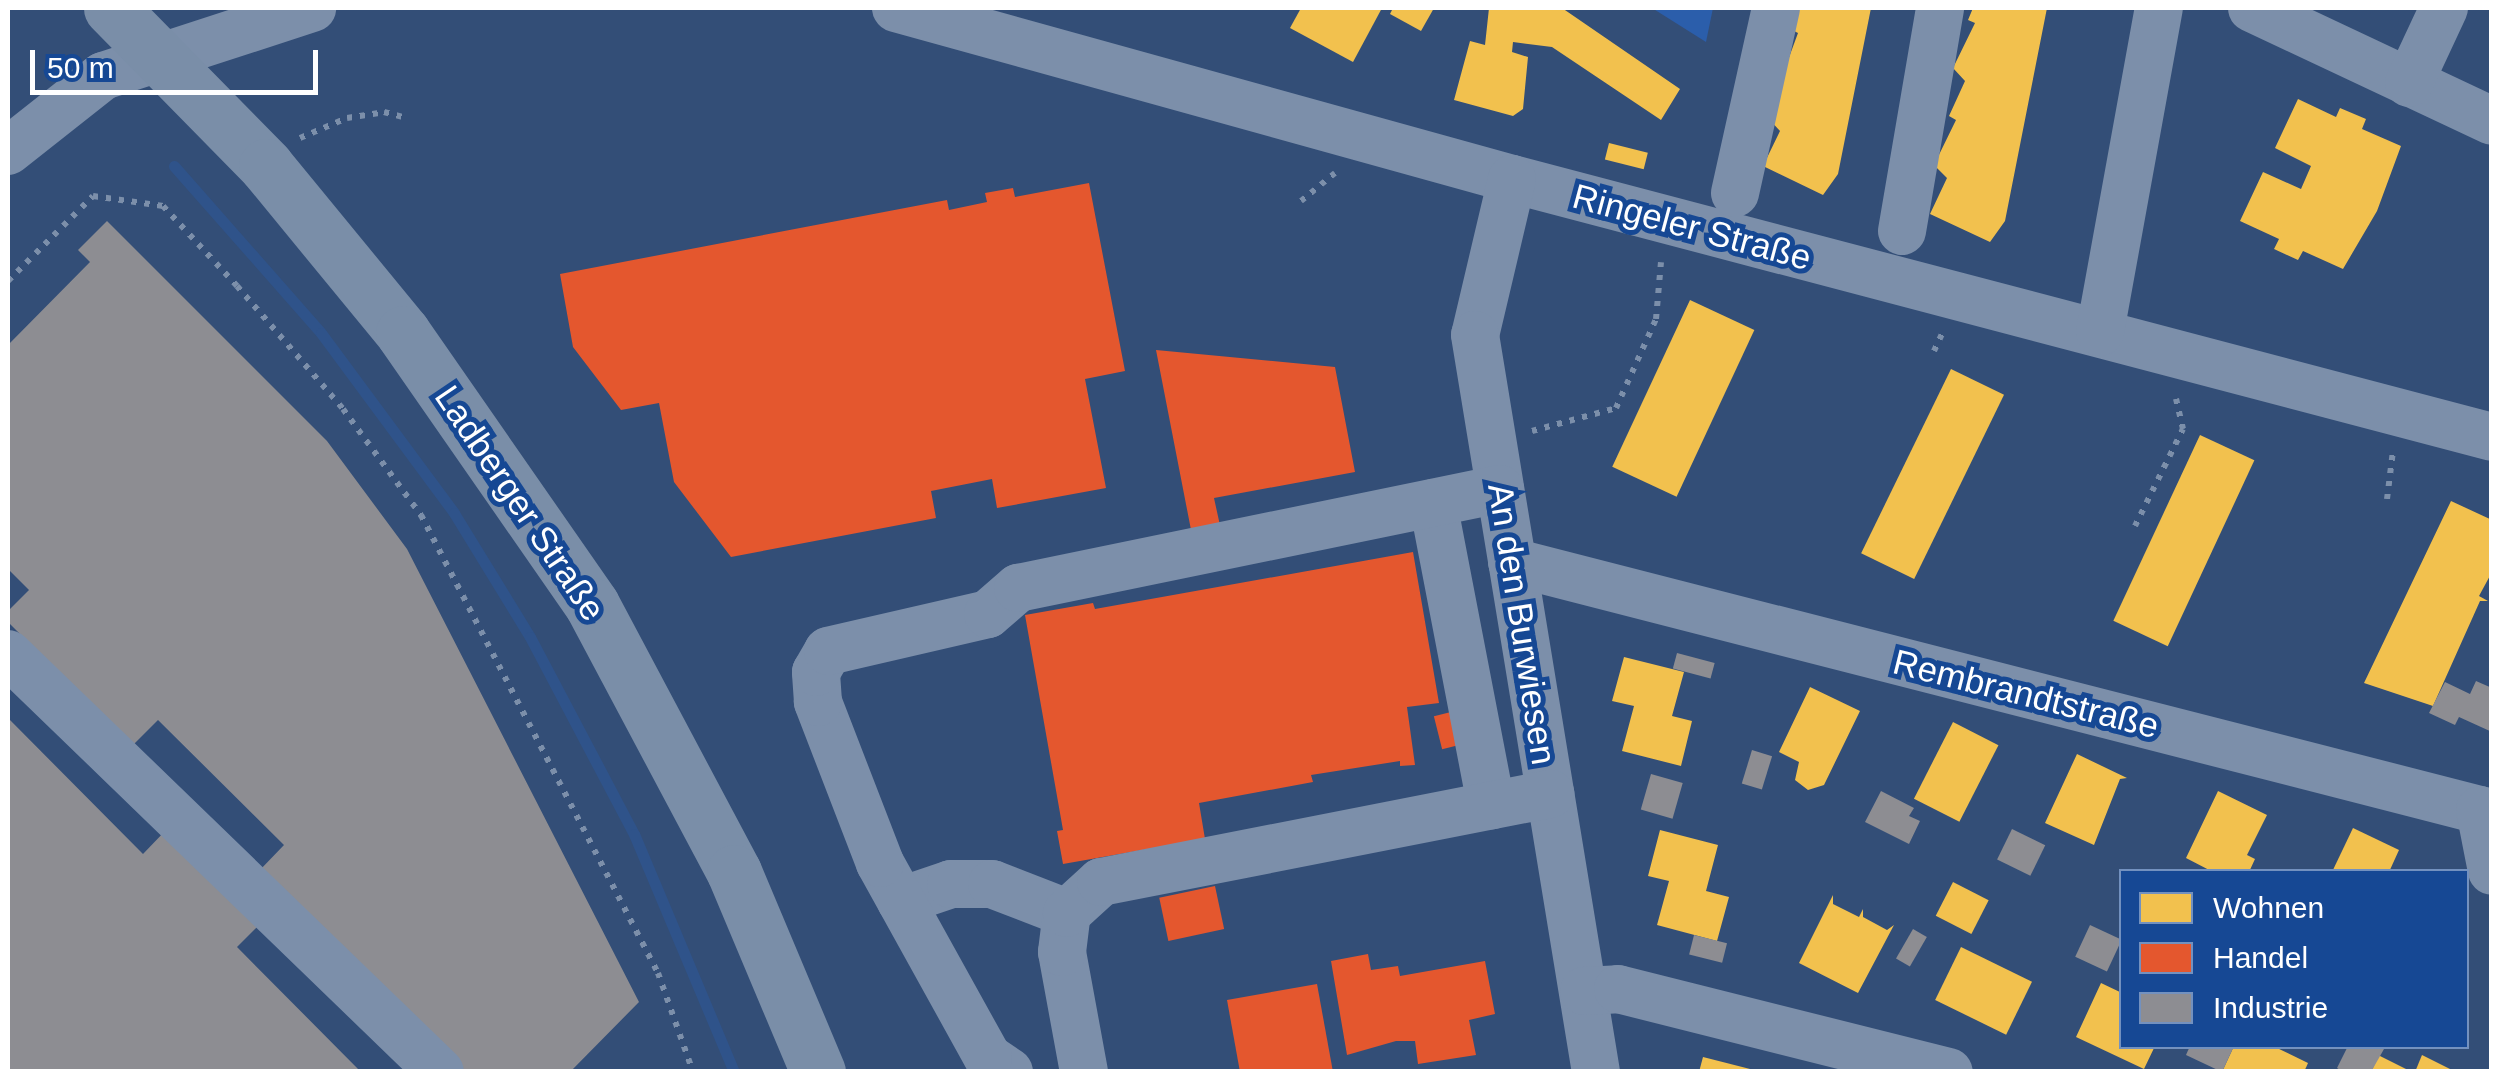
<!DOCTYPE html>
<meta charset="utf-8">
<style>
body{margin:0}
#map{position:relative;width:2499px;height:1079px;overflow:hidden;background:#334e77;font-family:Helvetica,sans-serif}
div>[style]{position:absolute}
[style*='--x']{left:calc(var(--x)*1px);top:calc(var(--y)*1px);width:calc(var(--w)*1px);rotate:calc(var(--a)*1deg)}
.green>*{inset:0;background:#2b5eab}
.homes>*{inset:0;background:#f2c14e;transform-origin:0 0}
.shops>*{inset:0;background:#e4572e;transform-origin:0 0}
.industry>*{inset:0;background:#8d8d92;transform-origin:0 0}
.stream>*{height:11px;margin:-5.5px;padding:0 5.5px;transform-origin:5.5px;border-radius:5.5px;background:#2f538a}
.path>*{height:6px;margin-top:-3px;transform-origin:0;background:repeating-linear-gradient(90deg,#7c8faa 0 5px,transparent 0 13px)}
.minor>*{height:48px;margin:-24px;padding:0 24px;transform-origin:24px;border-radius:24px;background:#7c8faa}
.major>*{height:55px;margin:-27.5px;padding:0 27.5px;transform-origin:27.5px;border-radius:27.5px;background:#7a8ea8}
span{translate:-50% -50%;white-space:nowrap;text-align:center;line-height:1.15;-webkit-text-stroke:10px #164894;paint-order:stroke}
.street-label{font-size:35px;color:#fff}
.frame{position:absolute;inset:0;border:10px solid #fff;pointer-events:none}
.legend{position:absolute;left:2119px;top:869px;width:350px;height:180px;box-sizing:border-box;background:#164894;border:2px solid #7391bf;margin:0;padding:12px 18px;list-style:none;font-size:30px;color:#fff}
.legend li{display:flex;align-items:center;gap:20px;height:50px}
.legend b{width:50px;border:2px solid #7391bf}
.scale{position:absolute;left:30px;top:50px;width:288px;height:45px;box-sizing:border-box;border:5px solid #fff;border-top:0;padding-left:12px;font-size:30px;line-height:35px;white-space:nowrap;color:#fff;-webkit-text-stroke:8px #164894;paint-order:stroke}
</style>
<div id="map">
<div class="green">
<div style="clip-path:polygon(1652px 8px,1713px 8px,1706px 42px)"></div>
</div>
<div class="homes">
<div style="clip-path:polygon(1301px 8px,1382px 8px,1353px 62px,1290px 28px)"></div>
<div style="clip-path:polygon(1393px 8px,1434px 8px,1421px 31px,1390px 14px)"></div>
<div style="clip-path:polygon(1489px 8px,1562px 8px,1680px 89px,1661px 120px,1552px 47px,1513px 42px,1512px 52px,1528px 57px,1523px 109px,1513px 116px,1454px 100px,1470px 41px,1485px 45px)"></div>
<div style="clip-path:polygon(1792px 8px,1871px 8px,1838px 174px,1823px 195px,1763px 166px,1780px 131px,1767px 117px,1798px 33px,1790px 29px)"></div>
<div style="clip-path:polygon(1973px 8px,2047px 8px,2005px 221px,1990px 242px,1930px 214px,1947px 178px,1934px 165px,1956px 120px,1949px 116px,1965px 81px,1953px 68px,1975px 23px,1968px 20px)"></div>
<div style="clip-path:polygon(2298px 99px,2336px 117px,2340px 108px,2366px 119px,2362px 129px,2401px 146px,2377px 211px,2343px 269px,2303px 251px,2298px 260px,2274px 249px,2279px 239px,2240px 221px,2263px 172px,2301px 189px,2311px 166px,2275px 148px)"></div>
<div style="left:1609px;top:143px;width:40px;height:17px;rotate:14deg"></div>
<div style="left:1690px;top:300px;width:71px;height:184px;rotate:25deg"></div>
<div style="left:1951px;top:369px;width:59px;height:205px;rotate:26deg"></div>
<div style="left:2200px;top:435px;width:60px;height:205px;rotate:25deg"></div>
<div style="clip-path:polygon(2451px 501px,2492px 520px,2492px 572px,2479px 596px,2488px 601px,2480px 601px,2433px 706px,2364px 683px)"></div>
<div style="clip-path:polygon(1624px 657px,1684px 672px,1672px 716px,1692px 721px,1681px 766px,1622px 751px,1634px 706px,1612px 701px)"></div>
<div style="clip-path:polygon(1810px 687px,1860px 711px,1824px 785px,1808px 790px,1795px 780px,1799px 762px,1779px 752px)"></div>
<div style="left:1953px;top:722px;width:51px;height:86px;rotate:27deg"></div>
<div style="clip-path:polygon(2077px 754px,2127px 778px,2120px 779px,2094px 845px,2045px 823px)"></div>
<div style="clip-path:polygon(2218px 791px,2267px 815px,2247px 855px,2255px 859px,2249px 872px,2213px 872px,2186px 858px)"></div>
<div style="clip-path:polygon(2353px 828px,2399px 850px,2389px 872px,2332px 872px)"></div>
<div style="clip-path:polygon(1660px 830px,1718px 845px,1706px 891px,1729px 897px,1717px 941px,1657px 925px,1669px 881px,1648px 876px)"></div>
<div style="left:1953px;top:882px;width:40px;height:38px;rotate:27deg"></div>
<div style="clip-path:polygon(1833px 895px,1833px 904px,1859px 917px,1863px 909px,1863px 917px,1887px 930px,1894px 925px,1858px 993px,1799px 963px)"></div>
<div style="left:1961px;top:947px;width:79px;height:59px;rotate:26deg"></div>
<div style="clip-path:polygon(2101px 983px,2122px 993px,2122px 1046px,2155px 1046px,2144px 1069px,2076px 1037px)"></div>
<div style="clip-path:polygon(2234px 1046px,2273px 1046px,2308px 1063px,2304px 1072px,2222px 1072px)"></div>
<div style="clip-path:polygon(2379px 1055px,2380px 1056px,2412px 1072px,2371px 1072px)"></div>
<div style="clip-path:polygon(2422px 1055px,2456px 1072px,2415px 1072px)"></div>
<div style="clip-path:polygon(1703px 1057px,1754px 1070px,1754px 1072px,1699px 1072px)"></div>
</div>
<div class="shops">
<div style="clip-path:polygon(1089px 183px,1125px 371px,1085px 379px,1106px 488px,997px 508px,992px 479px,931px 491px,936px 518px,731px 557px,674px 482px,659px 403px,621px 410px,573px 347px,560px 274px,947px 200px,949px 210px,987px 202px,985px 193px,1013px 188px,1015px 197px)"></div>
<div style="clip-path:polygon(1156px 350px,1335px 367px,1355px 472px,1214px 498px,1221px 530px,1192px 535px)"></div>
<div style="clip-path:polygon(1413px 552px,1439px 703px,1407px 707px,1415px 765px,1400px 766px,1400px 761px,1311px 775px,1313px 782px,1199px 803px,1205px 839px,1063px 864px,1057px 831px,1063px 830px,1025px 615px,1093px 603px,1095px 609px)"></div>
<div style="left:1463px;top:709px;width:34px;height:30px;rotate:76deg"></div>
<div style="left:1215px;top:886px;width:44px;height:57px;rotate:78deg"></div>
<div style="clip-path:polygon(1368px 954px,1371px 970px,1398px 966px,1400px 976px,1485px 961px,1495px 1014px,1469px 1020px,1476px 1055px,1418px 1064px,1415px 1041px,1396px 1041px,1347px 1055px,1331px 961px)"></div>
<div style="clip-path:polygon(1317px 984px,1333px 1072px,1240px 1072px,1227px 1000px)"></div>
</div>
<div class="industry">
<div style="clip-path:polygon(107px 221px,327px 441px,407px 549px,639px 1002px,570px 1072px,458px 1072px,258px 872px,284px 845px,158px 720px,132px 746px,8px 622px,8px 611px,29px 590px,8px 569px,8px 345px,90px 262px,78px 250px)"></div>
<div style="left:1677px;top:653px;width:39px;height:16px;rotate:15deg"></div>
<div style="clip-path:polygon(2476px 681px,2492px 688px,2492px 732px,2459px 717px,2455px 725px,2429px 713px,2445px 682px,2470px 694px)"></div>
<div style="clip-path:polygon(8px 718px,143px 854px,167px 829px,261px 923px,237px 947px,361px 1072px,8px 1072px)"></div>
<div style="left:1752px;top:750px;width:21px;height:35px;rotate:17deg"></div>
<div style="left:1651px;top:774px;width:33px;height:37px;rotate:16deg"></div>
<div style="clip-path:polygon(1881px 791px,1914px 808px,1909px 816px,1920px 821px,1909px 844px,1865px 822px)"></div>
<div style="left:2012px;top:829px;width:37px;height:34px;rotate:26deg"></div>
<div style="left:2090px;top:925px;width:35px;height:35px;rotate:25deg"></div>
<div style="left:1913px;top:929px;width:16px;height:34px;rotate:30deg"></div>
<div style="left:1694px;top:935px;width:34px;height:20px;rotate:14deg"></div>
<div style="clip-path:polygon(2190px 1046px,2234px 1046px,2222px 1072px,2186px 1055px)"></div>
<div style="clip-path:polygon(2348px 1046px,2379px 1046px,2384px 1049px,2371px 1072px,2343px 1072px,2337px 1068px)"></div>
</div>
<div class="stream">
<div style="--x:174;--y:166;--w:222;--a:48.6"></div>
<div style="--x:321;--y:333;--w:224;--a:53.5"></div>
<div style="--x:454;--y:513;--w:145;--a:58.5"></div>
<div style="--x:530;--y:637;--w:223;--a:62.2"></div>
<div style="--x:634;--y:834;--w:258;--a:67.2"></div>
</div>
<div class="path">
<div style="--x:300;--y:138;--w:51;--a:-23.1"></div>
<div style="--x:347;--y:118;--w:37;--a:-9"></div>
<div style="--x:384;--y:112;--w:23;--a:15"></div>
<div style="--x:1301;--y:201;--w:44;--a:-39.5"></div>
<div style="--x:8;--y:281;--w:120;--a:-45"></div>
<div style="--x:93;--y:196;--w:71;--a:8.1"></div>
<div style="--x:163;--y:206;--w:109;--a:47.2"></div>
<div style="--x:237;--y:286;--w:162;--a:49.2"></div>
<div style="--x:343;--y:409;--w:132;--a:53.7"></div>
<div style="--x:421;--y:515;--w:516;--a:62.64"></div>
<div style="--x:658;--y:973;--w:105;--a:70.5"></div>
<div style="--x:1934;--y:351;--w:19;--a:-65"></div>
<div style="--x:1532;--y:431;--w:87;--a:-15.3"></div>
<div style="--x:1616;--y:408;--w:98;--a:-65.8"></div>
<div style="--x:1656;--y:319;--w:57;--a:-85"></div>
<div style="--x:2387;--y:499;--w:48;--a:-82.9"></div>
<div style="--x:2135;--y:526;--w:108;--a:-63.7"></div>
<div style="--x:2183;--y:429;--w:31;--a:-103"></div>
</div>
<div class="minor">
<div style="--x:896;--y:8;--w:639;--a:15.51"></div>
<div style="--x:1512;--y:179;--w:1013;--a:14.75"></div>
<div style="--x:2252;--y:8;--w:265;--a:25.2"></div>
<div style="--x:2409;--y:83;--w:83;--a:-65"></div>
<div style="--x:8;--y:151;--w:121;--a:-38.3"></div>
<div style="--x:103;--y:76;--w:220;--a:-18"></div>
<div style="--x:1512;--y:179;--w:160;--a:103.3"></div>
<div style="--x:1475;--y:335;--w:747;--a:80.68"></div>
<div style="--x:1735;--y:193;--w:189;--a:-77.5"></div>
<div style="--x:1902;--y:231;--w:226;--a:-80.3"></div>
<div style="--x:2100;--y:332;--w:329;--a:-79.7"></div>
<div style="--x:1433;--y:503;--w:308;--a:79.1"></div>
<div style="--x:1512;--y:562;--w:999;--a:14.37"></div>
<div style="--x:2480;--y:810;--w:62;--a:78.9"></div>
<div style="--x:8;--y:654;--w:601;--a:44.06"></div>
<div style="--x:901;--y:901;--w:53;--a:-18.8"></div>
<div style="--x:951;--y:884;--w:41;--a:0"></div>
<div style="--x:992;--y:884;--w:80;--a:21.1"></div>
<div style="--x:1584;--y:991;--w:34;--a:-3"></div>
<div style="--x:1618;--y:989;--w:341;--a:14.1"></div>
<div style="--x:1009;--y:1072;--w:25;--a:-146"></div>
<div style="--x:988;--y:1058;--w:223;--a:-119"></div>
<div style="--x:880;--y:863;--w:173;--a:-111.1"></div>
<div style="--x:818;--y:702;--w:30;--a:-94"></div>
<div style="--x:816;--y:672;--w:24;--a:-60"></div>
<div style="--x:828;--y:651;--w:164;--a:-13"></div>
<div style="--x:988;--y:614;--w:40;--a:-41"></div>
<div style="--x:1018;--y:588;--w:492;--a:-11.6"></div>
<div style="--x:1084;--y:1072;--w:122;--a:-100.4"></div>
<div style="--x:1062;--y:952;--w:39;--a:-83"></div>
<div style="--x:1067;--y:913;--w:46;--a:-42.4"></div>
<div style="--x:1101;--y:882;--w:458;--a:-11.1"></div>
</div>
<div class="major">
<div style="--x:111;--y:8;--w:221;--a:45.5"></div>
<div style="--x:266;--y:166;--w:216;--a:50.6"></div>
<div style="--x:403;--y:333;--w:331;--a:55.2"></div>
<div style="--x:592;--y:605;--w:302;--a:62"></div>
<div style="--x:734;--y:872;--w:217;--a:67.2"></div>
</div>
<div class="street-label">
<span style="left:1692px;top:227px;rotate:15deg">Ringeler Straße</span>
<span style="left:520px;top:503px;rotate:56deg">Ladberger Straße</span>
<span style="left:1522px;top:624px;rotate:81deg">An den Burwiesen</span>
<span style="left:2026px;top:694px;rotate:14deg">Rembrandtstraße</span>
</div>
<div class="frame"></div>
<ul class="legend">
<li><b style="height:28px;background:#f2c14e"></b>Wohnen</li>
<li><b style="height:28px;background:#e4572e"></b>Handel</li>
<li><b style="height:28px;background:#8d8d92"></b>Industrie</li>
</ul>
<div class="scale">50 m</div>
</div>
